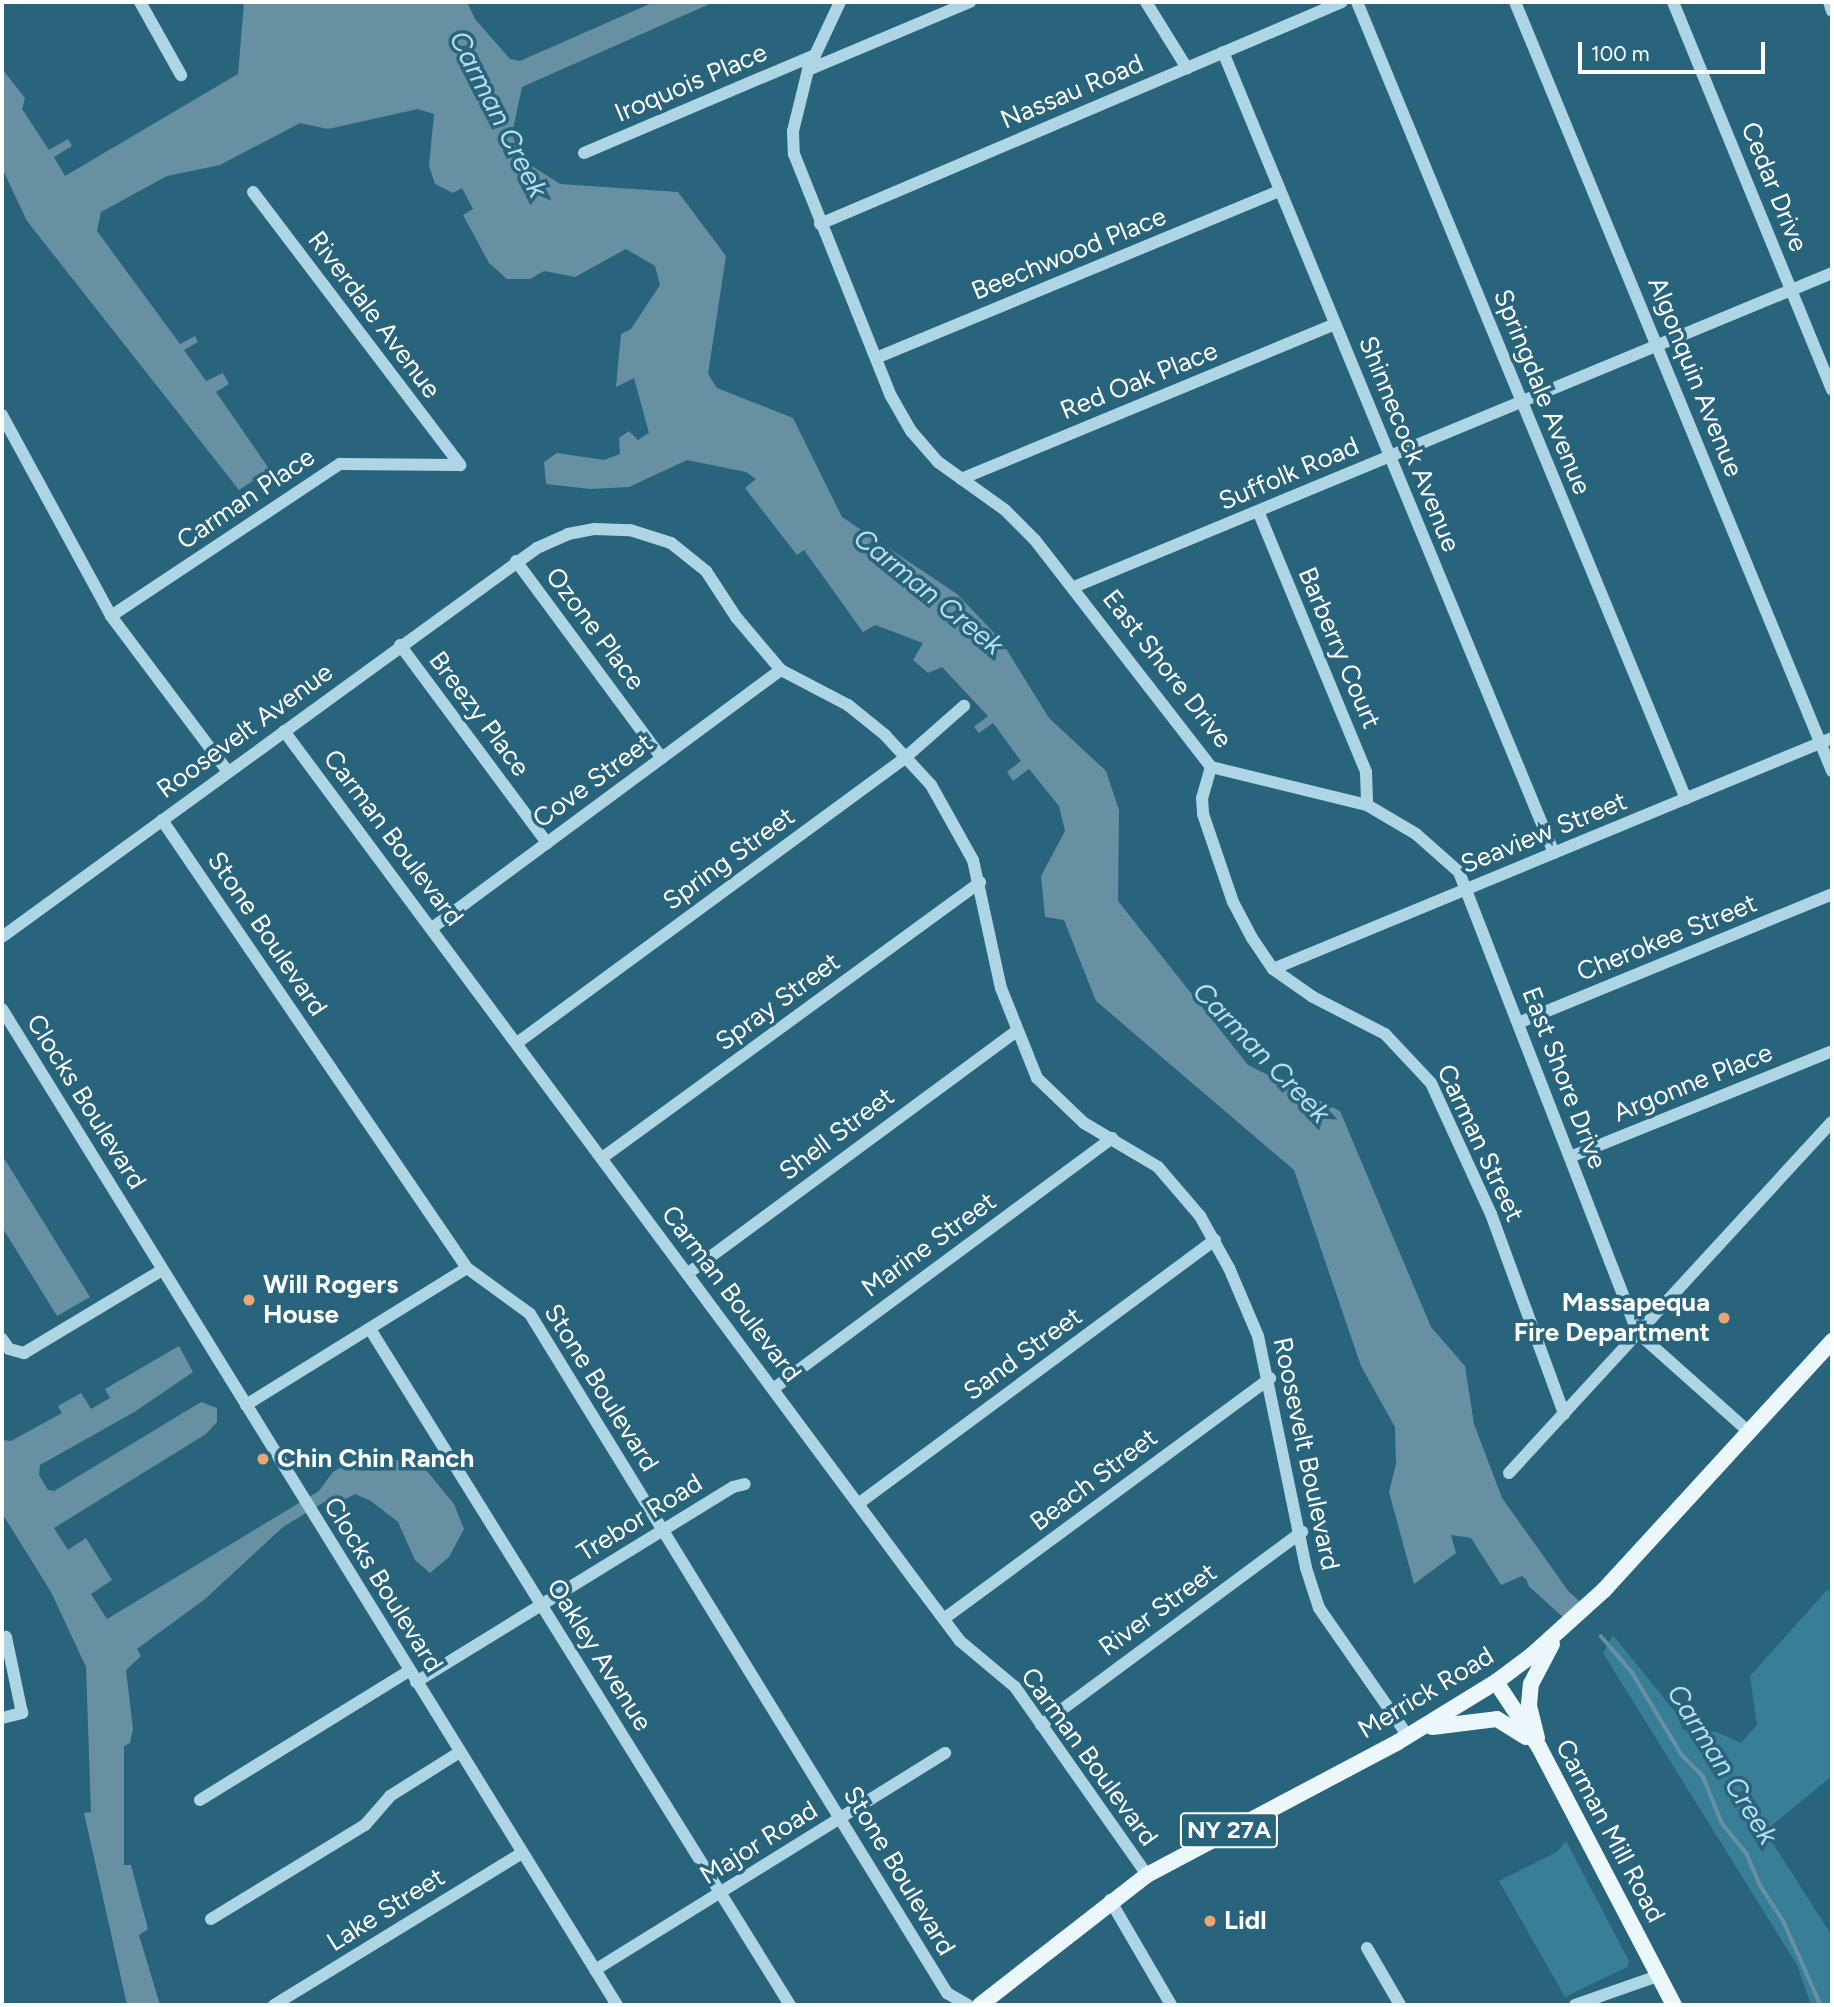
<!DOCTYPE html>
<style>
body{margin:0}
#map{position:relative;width:1834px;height:2007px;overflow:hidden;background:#28647c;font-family:Figtree,sans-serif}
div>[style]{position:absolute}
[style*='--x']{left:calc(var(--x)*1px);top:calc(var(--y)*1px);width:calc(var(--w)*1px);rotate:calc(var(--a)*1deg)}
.green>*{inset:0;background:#397e97}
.water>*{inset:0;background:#6791a2}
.stream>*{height:3.5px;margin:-1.75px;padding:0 1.75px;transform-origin:1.75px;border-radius:1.75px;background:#6791a2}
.river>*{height:23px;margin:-11.5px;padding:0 11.5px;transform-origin:11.5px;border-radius:11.5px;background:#6791a2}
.minor>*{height:12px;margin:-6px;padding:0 6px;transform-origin:6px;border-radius:6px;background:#add5e4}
.major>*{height:16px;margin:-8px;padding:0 8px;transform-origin:8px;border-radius:8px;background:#ecf7fc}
.dots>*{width:19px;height:19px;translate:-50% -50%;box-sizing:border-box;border:4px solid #28647c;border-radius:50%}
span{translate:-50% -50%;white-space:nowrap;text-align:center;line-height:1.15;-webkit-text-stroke:7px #28647c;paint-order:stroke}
.shield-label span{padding:2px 5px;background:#28647c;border:2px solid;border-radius:5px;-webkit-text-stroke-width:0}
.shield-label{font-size:24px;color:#fff;font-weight:700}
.street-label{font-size:26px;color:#fff}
.poi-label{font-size:26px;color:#fff;font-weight:700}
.left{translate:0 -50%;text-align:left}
.right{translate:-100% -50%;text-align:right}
.water-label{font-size:28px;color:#b8deec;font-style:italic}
.frame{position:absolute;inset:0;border:4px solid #fff;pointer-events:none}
.scale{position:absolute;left:1578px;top:42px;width:187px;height:32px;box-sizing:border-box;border:4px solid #fff;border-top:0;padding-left:9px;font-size:21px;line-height:24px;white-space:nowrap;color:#fff;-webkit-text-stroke:5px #28647c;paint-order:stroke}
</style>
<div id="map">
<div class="green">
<div style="clip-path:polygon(1828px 1589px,1832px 1600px,1832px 1776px,1765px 1831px,1832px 1936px,1832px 2005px,1811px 2005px,1797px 1965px,1603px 1653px,1613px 1635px,1676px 1713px,1683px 1730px,1717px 1732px,1741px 1743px,1757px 1725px,1750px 1676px)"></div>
<div style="clip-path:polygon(1566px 1841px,1629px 1961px,1627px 1967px,1565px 1997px,1499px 1881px,1557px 1852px)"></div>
</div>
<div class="water">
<div style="clip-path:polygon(244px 2px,467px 2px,475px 19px,510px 59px,520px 61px,654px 2px,714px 2px,522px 87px,512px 134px,521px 159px,560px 184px,678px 192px,726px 256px,708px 374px,717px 388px,793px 418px,842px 517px,957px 594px,1000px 639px,1049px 718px,1106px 771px,1119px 810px,1118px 901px,1248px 1065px,1340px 1111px,1431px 1327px,1465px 1366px,1474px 1424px,1502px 1498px,1569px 1592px,1553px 1605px,1522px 1576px,1501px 1585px,1471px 1538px,1451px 1535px,1456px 1553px,1414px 1584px,1389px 1492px,1396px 1464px,1395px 1427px,1361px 1366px,1294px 1170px,1096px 1001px,1064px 920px,1045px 917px,1041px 876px,1065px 831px,1059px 806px,1029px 769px,1013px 781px,1007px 772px,1021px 761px,993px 723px,979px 733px,974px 727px,988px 716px,942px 667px,928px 673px,913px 660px,923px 643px,875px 625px,863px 632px,804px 550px,797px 555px,745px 488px,756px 479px,746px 472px,687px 460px,629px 487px,590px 489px,546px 484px,544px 462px,557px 453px,604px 460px,620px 454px,619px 438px,629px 431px,638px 440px,649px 433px,634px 378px,616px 387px,621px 334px,631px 329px,660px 285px,655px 266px,626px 249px,575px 277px,544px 271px,530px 279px,507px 279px,489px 263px,463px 215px,473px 209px,462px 188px,453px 193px,435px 184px,429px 166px,434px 114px,418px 109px,328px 129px,300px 123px,220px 165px,167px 176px,101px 212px,97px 231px,180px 344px,195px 336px,198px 342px,184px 350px,206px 381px,223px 373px,229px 384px,216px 392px,270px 470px,239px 490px,27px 221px,2px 168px,2px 69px,25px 98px,22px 109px,49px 150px,68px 139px,72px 146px,54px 157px,65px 176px,238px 74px)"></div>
<div style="clip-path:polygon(2px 1155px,90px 1297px,57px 1316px,2px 1227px)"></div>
<div style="clip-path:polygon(179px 1346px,193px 1372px,136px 1411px,40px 1465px,39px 1475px,48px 1490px,54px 1491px,201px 1402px,217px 1408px,217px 1422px,206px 1434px,54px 1528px,68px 1550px,86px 1538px,112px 1580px,91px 1594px,107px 1619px,319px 1491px,333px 1472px,364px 1454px,422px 1465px,454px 1504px,464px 1529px,449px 1557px,430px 1573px,415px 1560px,398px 1522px,371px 1501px,355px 1494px,335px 1505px,324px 1502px,283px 1527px,205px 1599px,137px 1649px,141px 1656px,126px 1670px,133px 1729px,130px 1743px,124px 1746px,124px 1865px,131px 1865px,148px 1929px,139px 1935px,160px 2005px,127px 2005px,84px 1813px,91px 1812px,86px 1667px,51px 1592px,2px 1513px,2px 1440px,11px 1441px,62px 1413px,58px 1406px,81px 1393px,91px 1409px,110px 1398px,105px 1389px)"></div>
</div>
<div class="stream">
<div style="--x:1601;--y:1636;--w:48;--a:49.3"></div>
<div style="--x:1632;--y:1672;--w:97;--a:58.9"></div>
<div style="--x:1682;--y:1755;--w:30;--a:45"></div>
<div style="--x:1703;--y:1776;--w:51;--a:68"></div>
<div style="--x:1722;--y:1823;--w:40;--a:51"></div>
<div style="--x:1747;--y:1854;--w:34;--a:67"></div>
<div style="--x:1760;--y:1885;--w:44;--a:57"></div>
<div style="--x:1784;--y:1922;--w:91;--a:66"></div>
</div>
<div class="river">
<div style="--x:1538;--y:1579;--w:42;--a:42.1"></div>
</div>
<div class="minor">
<div style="--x:140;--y:2;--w:84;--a:60.7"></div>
<div style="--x:840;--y:2;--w:75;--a:115.2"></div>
<div style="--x:808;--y:70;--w:63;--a:103.8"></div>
<div style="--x:793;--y:131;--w:23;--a:88"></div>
<div style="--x:794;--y:154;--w:261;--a:68.2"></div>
<div style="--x:891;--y:396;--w:40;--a:60.3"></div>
<div style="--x:911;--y:431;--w:41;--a:48.9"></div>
<div style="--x:938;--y:462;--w:82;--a:35.6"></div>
<div style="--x:1005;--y:510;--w:42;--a:45"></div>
<div style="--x:1035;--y:540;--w:287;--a:52.2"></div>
<div style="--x:1211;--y:767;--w:161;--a:13.7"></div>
<div style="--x:1367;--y:805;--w:57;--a:30.6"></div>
<div style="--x:1416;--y:834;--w:57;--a:41.5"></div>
<div style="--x:1459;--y:872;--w:495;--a:68.8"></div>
<div style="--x:1638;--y:1333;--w:149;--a:41.7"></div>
<div style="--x:1146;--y:2;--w:78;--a:58.2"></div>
<div style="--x:1357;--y:2;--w:862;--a:67.57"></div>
<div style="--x:1515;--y:2;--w:832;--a:67.6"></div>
<div style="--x:1673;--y:2;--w:419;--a:67.7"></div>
<div style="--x:1829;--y:2;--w:9;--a:72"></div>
<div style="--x:1223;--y:52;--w:867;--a:67.55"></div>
<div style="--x:808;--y:70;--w:176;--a:-22.8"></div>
<div style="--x:584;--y:153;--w:251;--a:-23"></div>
<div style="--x:253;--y:192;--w:343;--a:52.8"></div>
<div style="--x:820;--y:224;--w:567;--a:-23.04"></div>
<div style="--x:876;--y:358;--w:437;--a:-22.5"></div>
<div style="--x:2;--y:415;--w:229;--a:61.5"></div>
<div style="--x:111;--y:616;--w:195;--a:53.1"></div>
<div style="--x:961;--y:479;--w:405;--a:-22.5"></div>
<div style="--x:1258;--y:511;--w:282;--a:67.5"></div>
<div style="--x:1366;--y:772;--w:33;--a:88"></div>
<div style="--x:516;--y:561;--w:245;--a:53.5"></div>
<div style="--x:1074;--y:587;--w:820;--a:-22.5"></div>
<div style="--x:111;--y:616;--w:275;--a:-33.6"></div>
<div style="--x:340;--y:464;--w:120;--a:0.5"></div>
<div style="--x:400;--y:645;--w:247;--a:53.4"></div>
<div style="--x:284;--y:731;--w:1064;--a:53.41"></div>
<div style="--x:918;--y:1585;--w:70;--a:53.1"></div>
<div style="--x:960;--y:1641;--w:72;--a:39.9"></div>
<div style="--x:1015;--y:1687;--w:230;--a:54.9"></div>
<div style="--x:1211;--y:767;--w:32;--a:106"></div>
<div style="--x:1202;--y:798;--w:16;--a:86"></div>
<div style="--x:1203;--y:814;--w:93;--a:71.2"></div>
<div style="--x:1233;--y:902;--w:41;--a:62.2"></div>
<div style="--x:1252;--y:938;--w:37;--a:56"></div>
<div style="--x:1273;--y:969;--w:49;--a:35"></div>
<div style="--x:1313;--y:997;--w:81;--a:27.2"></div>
<div style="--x:1385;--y:1034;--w:67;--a:46.8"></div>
<div style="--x:1431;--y:1083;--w:144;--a:65.4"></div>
<div style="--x:1491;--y:1214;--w:213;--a:69.9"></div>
<div style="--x:162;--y:820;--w:542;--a:55.75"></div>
<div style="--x:467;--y:1268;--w:78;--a:36.1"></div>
<div style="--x:530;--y:1314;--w:797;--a:58.44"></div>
<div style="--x:947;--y:1993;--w:24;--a:30"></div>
<div style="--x:432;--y:928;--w:434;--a:-36.5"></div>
<div style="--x:2;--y:937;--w:661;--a:-36.02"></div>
<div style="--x:537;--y:548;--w:34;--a:-24"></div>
<div style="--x:568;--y:534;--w:26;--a:-11"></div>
<div style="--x:594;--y:529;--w:36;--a:2"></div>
<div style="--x:630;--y:530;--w:43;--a:17.6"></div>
<div style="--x:671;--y:543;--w:45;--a:38.7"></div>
<div style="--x:706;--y:571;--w:55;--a:56.9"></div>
<div style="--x:736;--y:617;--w:70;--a:49.7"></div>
<div style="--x:781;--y:670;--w:76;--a:27.6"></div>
<div style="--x:848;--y:705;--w:48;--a:39"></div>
<div style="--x:885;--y:735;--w:68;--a:47.4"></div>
<div style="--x:931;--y:785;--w:86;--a:60.8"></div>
<div style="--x:973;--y:860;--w:131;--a:77.7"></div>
<div style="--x:1001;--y:988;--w:97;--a:68.2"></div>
<div style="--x:1037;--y:1078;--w:65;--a:43.8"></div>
<div style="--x:1084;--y:1123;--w:86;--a:30.7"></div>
<div style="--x:1158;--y:1167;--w:65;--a:49.4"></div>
<div style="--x:1200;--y:1216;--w:60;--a:60.9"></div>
<div style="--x:1229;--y:1268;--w:74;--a:66.9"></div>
<div style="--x:1258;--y:1336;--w:237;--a:78.3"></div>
<div style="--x:1306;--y:1568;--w:42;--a:72"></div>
<div style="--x:1319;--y:1608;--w:156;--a:55.2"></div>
<div style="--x:1273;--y:969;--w:605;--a:-22.45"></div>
<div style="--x:2;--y:1009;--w:1171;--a:58.31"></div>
<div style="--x:1518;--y:1023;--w:339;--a:-22.3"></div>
<div style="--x:517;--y:1043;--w:484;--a:-36.3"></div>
<div style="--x:907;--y:756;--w:76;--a:-41.3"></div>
<div style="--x:1570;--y:1157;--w:283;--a:-22"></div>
<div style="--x:602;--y:1158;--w:468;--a:-36.1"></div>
<div style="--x:687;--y:1274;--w:408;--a:-36.4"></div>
<div style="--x:370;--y:1329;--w:796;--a:58.15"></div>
<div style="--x:2;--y:1339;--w:12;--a:55"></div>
<div style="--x:9;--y:1349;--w:16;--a:15"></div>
<div style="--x:24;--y:1353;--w:161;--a:-31"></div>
<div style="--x:773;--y:1389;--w:422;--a:-36.5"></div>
<div style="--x:246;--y:1405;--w:260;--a:-31.8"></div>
<div style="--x:1509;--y:1473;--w:477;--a:-47.4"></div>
<div style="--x:858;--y:1504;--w:444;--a:-36.5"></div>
<div style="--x:945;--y:1618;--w:404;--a:-36.4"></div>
<div style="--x:416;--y:1682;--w:372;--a:-31.6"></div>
<div style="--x:733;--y:1487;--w:12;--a:-14"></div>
<div style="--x:2;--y:1718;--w:21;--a:-14"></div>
<div style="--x:22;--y:1713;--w:78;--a:-101.9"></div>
<div style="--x:1041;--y:1725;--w:325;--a:-36.5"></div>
<div style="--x:200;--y:1800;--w:246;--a:-31.7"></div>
<div style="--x:1110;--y:1900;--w:121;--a:59.8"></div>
<div style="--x:211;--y:1919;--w:180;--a:-31.4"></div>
<div style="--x:365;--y:1825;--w:38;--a:-49"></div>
<div style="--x:390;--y:1796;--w:83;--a:-32.2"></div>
<div style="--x:1367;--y:1948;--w:66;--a:59.9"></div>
<div style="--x:595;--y:1970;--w:412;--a:-31.8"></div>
<div style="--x:274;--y:2005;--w:291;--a:-31.5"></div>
<div style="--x:1575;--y:2005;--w:88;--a:-19.3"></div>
</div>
<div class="major">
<div style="--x:1496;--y:1682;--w:78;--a:56.5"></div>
<div style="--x:1539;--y:1747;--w:291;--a:62.4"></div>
<div style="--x:1432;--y:1727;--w:65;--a:-7"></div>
<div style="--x:1497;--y:1719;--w:34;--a:32"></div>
<div style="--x:1537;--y:1738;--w:34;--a:-104"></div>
<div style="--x:1529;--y:1705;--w:21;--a:-85"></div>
<div style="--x:1531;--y:1684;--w:45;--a:-62.3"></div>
<div style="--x:980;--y:2005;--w:212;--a:-37.9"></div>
<div style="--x:1147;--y:1875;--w:284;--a:-27.9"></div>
<div style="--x:1398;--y:1742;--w:115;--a:-31.5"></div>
<div style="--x:1496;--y:1682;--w:45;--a:-36.9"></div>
<div style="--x:1532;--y:1655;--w:97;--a:-42.1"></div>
<div style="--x:1604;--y:1590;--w:338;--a:-47.5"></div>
</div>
<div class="dots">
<div style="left:249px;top:1300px;background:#eba673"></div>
<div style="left:1724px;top:1318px;background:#eba673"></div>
<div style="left:263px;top:1459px;background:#eba673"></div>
<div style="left:1210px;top:1921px;background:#eba673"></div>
</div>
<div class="shield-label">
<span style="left:1229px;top:1830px">NY 27A</span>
</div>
<div class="street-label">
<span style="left:691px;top:83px;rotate:-23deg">Iroquois Place</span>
<span style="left:1072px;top:92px;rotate:-23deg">Nassau Road</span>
<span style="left:1774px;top:187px;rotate:68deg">Cedar Drive</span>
<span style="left:1069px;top:254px;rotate:-22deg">Beechwood Place</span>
<span style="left:374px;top:315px;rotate:53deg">Riverdale Avenue</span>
<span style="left:1695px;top:377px;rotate:68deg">Algonquin Avenue</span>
<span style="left:1139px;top:381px;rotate:-22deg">Red Oak Place</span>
<span style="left:1542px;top:392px;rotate:68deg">Springdale Avenue</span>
<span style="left:1409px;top:444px;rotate:68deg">Shinnecock Avenue</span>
<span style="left:1289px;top:474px;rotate:-23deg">Suffolk Road</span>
<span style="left:246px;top:499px;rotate:-34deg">Carman Place</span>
<span style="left:595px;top:629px;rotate:53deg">Ozone Place</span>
<span style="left:1339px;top:648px;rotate:67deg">Barberry Court</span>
<span style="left:1167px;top:669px;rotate:52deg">East Shore Drive</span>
<span style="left:479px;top:714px;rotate:53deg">Breezy Place</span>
<span style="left:245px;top:731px;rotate:-36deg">Roosevelt Avenue</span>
<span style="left:593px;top:781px;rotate:-36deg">Cove Street</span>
<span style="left:1544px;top:833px;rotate:-22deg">Seaview Street</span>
<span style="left:393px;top:838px;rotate:53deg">Carman Boulevard</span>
<span style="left:729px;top:859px;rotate:-36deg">Spring Street</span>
<span style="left:267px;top:934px;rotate:56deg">Stone Boulevard</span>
<span style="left:1667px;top:938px;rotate:-22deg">Cherokee Street</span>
<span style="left:778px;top:1002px;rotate:-36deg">Spray Street</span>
<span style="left:1564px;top:1078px;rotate:69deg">East Shore Drive</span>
<span style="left:1693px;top:1083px;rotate:-22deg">Argonne Place</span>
<span style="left:86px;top:1102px;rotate:58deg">Clocks Boulevard</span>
<span style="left:837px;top:1134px;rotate:-37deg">Shell Street</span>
<span style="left:1480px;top:1143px;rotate:65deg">Carman Street</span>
<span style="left:929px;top:1245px;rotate:-36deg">Marine Street</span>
<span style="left:731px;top:1294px;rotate:53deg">Carman Boulevard</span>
<span style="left:1023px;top:1354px;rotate:-36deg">Sand Street</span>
<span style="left:601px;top:1388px;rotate:58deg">Stone Boulevard</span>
<span style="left:1306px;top:1454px;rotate:78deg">Roosevelt Boulevard</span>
<span style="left:1094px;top:1480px;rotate:-37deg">Beach Street</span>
<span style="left:640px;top:1518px;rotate:-32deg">Trebor Road</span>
<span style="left:383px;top:1585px;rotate:58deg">Clocks Boulevard</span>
<span style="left:1158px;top:1610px;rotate:-36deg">River Street</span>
<span style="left:599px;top:1655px;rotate:58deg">Oakley Avenue</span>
<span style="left:1426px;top:1693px;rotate:-31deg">Merrick Road</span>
<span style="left:1089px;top:1757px;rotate:54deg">Carman Boulevard</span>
<span style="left:1610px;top:1831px;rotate:62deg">Carman Mill Road</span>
<span style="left:759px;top:1843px;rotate:-32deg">Major Road</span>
<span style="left:899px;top:1871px;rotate:59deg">Stone Boulevard</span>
<span style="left:386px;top:1910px;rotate:-32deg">Lake Street</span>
</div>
<div class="poi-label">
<span class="left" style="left:263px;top:1300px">Will Rogers<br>House</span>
<span class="right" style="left:1710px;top:1318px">Massapequa<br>Fire Department</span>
<span class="left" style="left:277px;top:1459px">Chin Chin Ranch</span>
<span class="left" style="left:1224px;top:1921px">Lidl</span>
</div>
<div class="water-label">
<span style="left:499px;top:114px;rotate:63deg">Carman Creek</span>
<span style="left:929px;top:591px;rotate:39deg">Carman Creek</span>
<span style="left:1262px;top:1052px;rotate:46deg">Carman Creek</span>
<span style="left:1723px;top:1764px;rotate:58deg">Carman Creek</span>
</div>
<div class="frame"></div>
<div class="scale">100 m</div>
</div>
